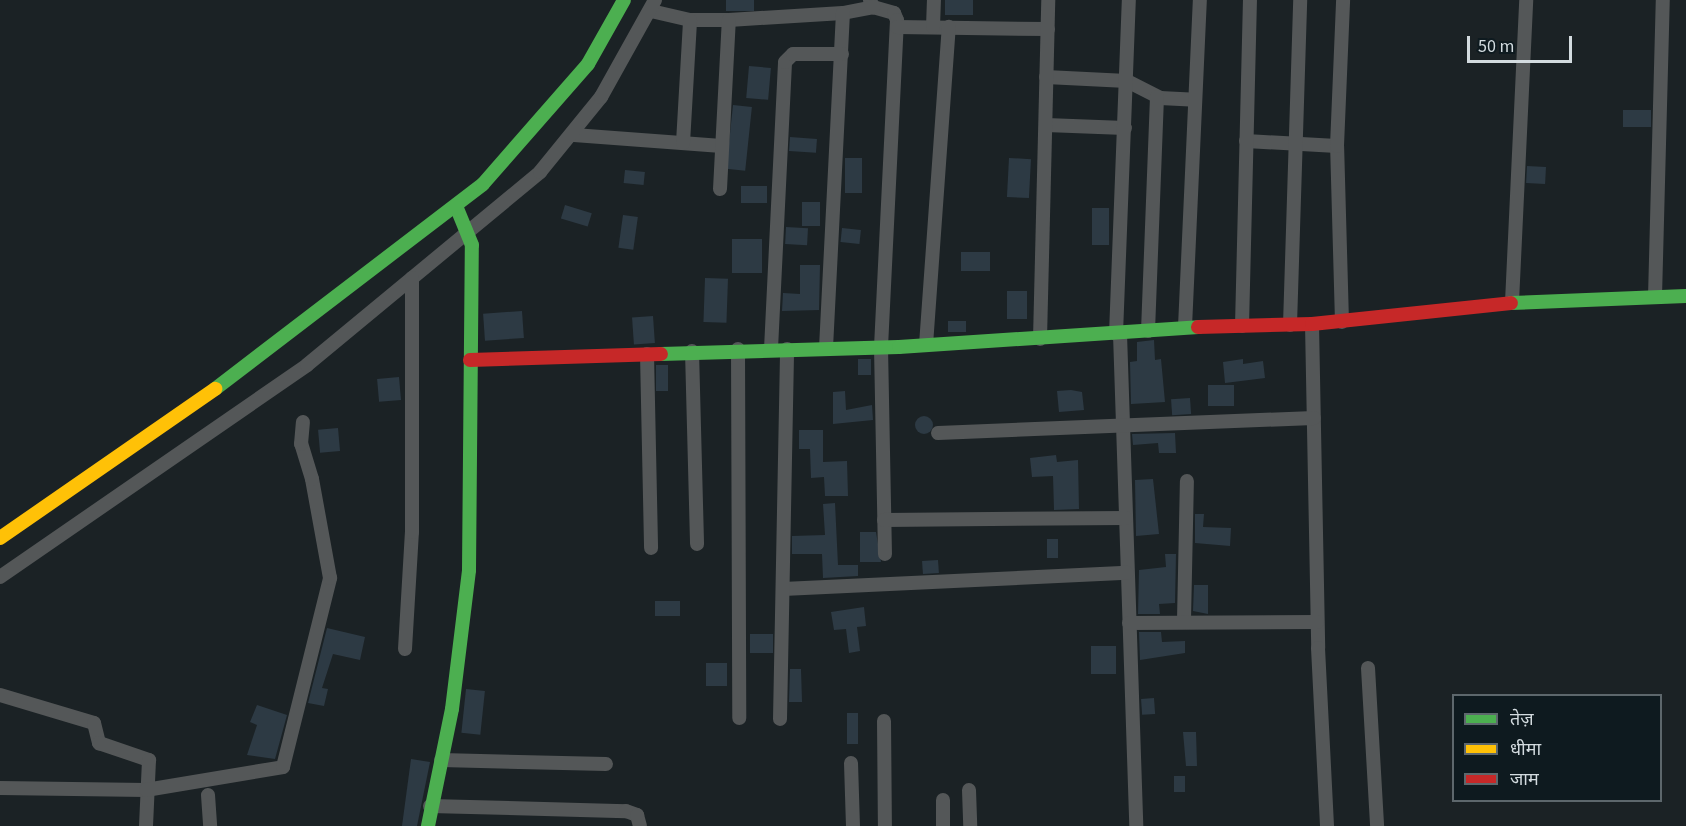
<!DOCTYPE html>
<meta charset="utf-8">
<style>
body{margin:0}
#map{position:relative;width:1686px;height:826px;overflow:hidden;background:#1b2225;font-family:"Source Sans 3","Noto Sans Devanagari",sans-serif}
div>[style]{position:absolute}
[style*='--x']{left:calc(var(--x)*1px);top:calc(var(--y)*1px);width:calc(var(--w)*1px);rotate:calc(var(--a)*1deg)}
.building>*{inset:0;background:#2d3a44;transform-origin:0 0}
.round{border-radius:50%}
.street>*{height:14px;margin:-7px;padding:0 7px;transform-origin:7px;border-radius:7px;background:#545758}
.fast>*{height:14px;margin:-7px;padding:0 7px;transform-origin:7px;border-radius:7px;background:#4caf50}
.slow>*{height:14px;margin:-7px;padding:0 7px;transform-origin:7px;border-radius:7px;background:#ffc107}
.jam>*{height:14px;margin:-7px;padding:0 7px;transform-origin:7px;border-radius:7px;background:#c62828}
span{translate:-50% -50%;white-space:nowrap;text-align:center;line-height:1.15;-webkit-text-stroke:5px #0e1a1f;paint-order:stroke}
.legend{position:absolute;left:1452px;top:694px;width:210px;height:108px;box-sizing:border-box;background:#0e1a1f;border:2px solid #5d676c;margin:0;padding:8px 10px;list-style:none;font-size:18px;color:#d3dbdf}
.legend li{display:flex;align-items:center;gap:12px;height:30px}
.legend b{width:30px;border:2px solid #5d676c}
.scale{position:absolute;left:1467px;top:36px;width:105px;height:27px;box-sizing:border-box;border:3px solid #d3dbdf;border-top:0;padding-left:8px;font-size:18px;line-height:21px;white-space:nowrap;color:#d3dbdf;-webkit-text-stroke:4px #0e1a1f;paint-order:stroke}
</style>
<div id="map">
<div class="building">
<div style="left:726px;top:0;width:28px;height:11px"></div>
<div style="left:945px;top:0;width:28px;height:15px"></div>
<div style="left:749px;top:66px;width:22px;height:32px;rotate:5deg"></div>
<div style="left:733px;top:105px;width:19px;height:64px;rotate:6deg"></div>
<div style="left:1651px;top:110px;width:17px;height:28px;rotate:90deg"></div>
<div style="left:790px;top:137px;width:27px;height:14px;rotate:4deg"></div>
<div style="left:845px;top:158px;width:17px;height:35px"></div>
<div style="left:1009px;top:158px;width:22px;height:39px;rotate:3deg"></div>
<div style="left:1527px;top:166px;width:19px;height:17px;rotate:3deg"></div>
<div style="left:625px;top:170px;width:20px;height:13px;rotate:6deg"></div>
<div style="left:741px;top:186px;width:26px;height:17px"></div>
<div style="left:802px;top:202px;width:18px;height:24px"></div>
<div style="left:565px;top:205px;width:28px;height:14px;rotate:17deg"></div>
<div style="left:1092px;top:208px;width:17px;height:37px"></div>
<div style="left:623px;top:215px;width:15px;height:33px;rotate:8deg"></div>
<div style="left:786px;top:227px;width:22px;height:17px;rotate:3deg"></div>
<div style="left:842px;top:228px;width:19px;height:14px;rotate:6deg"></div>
<div style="left:732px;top:239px;width:30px;height:34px"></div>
<div style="left:961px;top:252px;width:29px;height:19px"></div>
<div style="clip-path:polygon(800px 265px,820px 265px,819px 310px,782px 311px,783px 293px,800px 294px)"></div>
<div style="left:705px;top:278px;width:23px;height:44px;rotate:2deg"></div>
<div style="left:1007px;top:291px;width:20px;height:28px"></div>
<div style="left:522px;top:311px;width:27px;height:39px;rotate:86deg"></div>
<div style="left:653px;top:316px;width:27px;height:21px;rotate:86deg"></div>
<div style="left:948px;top:321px;width:18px;height:11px"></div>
<div style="clip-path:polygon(1154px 340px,1155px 360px,1161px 359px,1165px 402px,1131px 404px,1130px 362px,1137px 361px,1137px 342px)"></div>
<div style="left:858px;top:359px;width:13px;height:16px"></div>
<div style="clip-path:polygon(1243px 359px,1243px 364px,1263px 361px,1265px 378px,1225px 383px,1223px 362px)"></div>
<div style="left:668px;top:365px;width:26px;height:12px;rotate:90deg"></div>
<div style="left:399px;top:377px;width:23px;height:22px;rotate:85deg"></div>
<div style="left:1234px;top:385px;width:21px;height:26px;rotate:90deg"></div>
<div style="clip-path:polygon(1071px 390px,1082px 392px,1084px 410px,1059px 412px,1057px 391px)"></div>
<div style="clip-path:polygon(845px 391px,846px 410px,872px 405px,873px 420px,833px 424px,833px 392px)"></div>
<div style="left:1190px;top:398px;width:16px;height:19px;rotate:86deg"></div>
<div class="round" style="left:915px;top:416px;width:18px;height:18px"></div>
<div style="left:338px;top:428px;width:23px;height:20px;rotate:85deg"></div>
<div style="clip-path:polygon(799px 430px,823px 430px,823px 462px,847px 461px,848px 496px,825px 496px,824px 477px,811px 478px,810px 449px,799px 449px)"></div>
<div style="clip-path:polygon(1175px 433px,1176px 453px,1159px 453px,1158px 443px,1133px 445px,1132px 434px)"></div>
<div style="clip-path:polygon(1056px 455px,1057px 462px,1078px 460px,1079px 509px,1054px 510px,1053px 476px,1032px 477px,1030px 458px)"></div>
<div style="clip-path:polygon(1153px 479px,1159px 534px,1136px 536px,1135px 480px)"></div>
<div style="clip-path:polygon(835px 503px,838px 565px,858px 565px,858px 576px,823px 578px,822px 554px,792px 554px,792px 536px,825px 535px,823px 504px)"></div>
<div style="clip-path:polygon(1195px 514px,1204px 514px,1203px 527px,1231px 528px,1230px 546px,1195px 543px)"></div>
<div style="clip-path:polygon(860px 532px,876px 532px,881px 562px,860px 562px)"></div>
<div style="left:1047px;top:539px;width:11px;height:19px"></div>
<div style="clip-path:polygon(1165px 554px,1176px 554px,1175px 603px,1159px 604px,1160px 614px,1138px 614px,1139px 570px,1166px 567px)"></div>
<div style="left:938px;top:560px;width:13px;height:16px;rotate:86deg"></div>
<div style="clip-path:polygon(1194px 585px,1208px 585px,1208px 614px,1193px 611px)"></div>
<div style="left:655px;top:601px;width:25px;height:15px"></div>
<div style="clip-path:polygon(864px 607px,866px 626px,857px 627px,860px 651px,849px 653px,846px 629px,834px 630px,831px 612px)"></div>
<div style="clip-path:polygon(327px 628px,365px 637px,360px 660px,333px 654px,322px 688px,328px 689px,324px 706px,308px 703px)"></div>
<div style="clip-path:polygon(1139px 632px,1161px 632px,1162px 642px,1185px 641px,1185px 653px,1140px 660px)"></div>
<div style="left:750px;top:634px;width:23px;height:19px"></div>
<div style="left:1091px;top:646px;width:25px;height:28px"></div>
<div style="left:706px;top:663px;width:21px;height:23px"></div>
<div style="clip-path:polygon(790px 669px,801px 669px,802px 702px,789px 702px)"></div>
<div style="left:466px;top:689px;width:19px;height:44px;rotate:6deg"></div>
<div style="left:1154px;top:698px;width:16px;height:13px;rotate:86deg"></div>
<div style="clip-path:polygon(257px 705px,287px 715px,275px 759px,247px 755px,257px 725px,250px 722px)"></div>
<div style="left:847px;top:713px;width:11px;height:31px"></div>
<div style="clip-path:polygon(1183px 732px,1196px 732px,1197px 766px,1186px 766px)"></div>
<div style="clip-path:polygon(411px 759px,430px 762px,417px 826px,402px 826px)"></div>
<div style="left:1174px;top:776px;width:11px;height:16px"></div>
</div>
<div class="street">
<div style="--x:870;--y:0;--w:8;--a:67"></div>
<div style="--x:873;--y:7;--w:22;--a:16"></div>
<div style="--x:894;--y:13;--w:8;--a:67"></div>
<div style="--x:897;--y:20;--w:327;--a:92.8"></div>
<div style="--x:881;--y:347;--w:207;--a:88.9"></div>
<div style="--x:651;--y:11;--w:40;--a:13"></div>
<div style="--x:690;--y:20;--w:39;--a:0"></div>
<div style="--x:729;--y:20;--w:114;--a:-3.5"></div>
<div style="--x:843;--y:13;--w:31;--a:-11"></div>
<div style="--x:897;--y:27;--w:151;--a:0.8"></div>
<div style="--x:933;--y:27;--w:27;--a:-88"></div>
<div style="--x:1046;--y:77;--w:81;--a:2.8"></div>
<div style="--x:1127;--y:81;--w:37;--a:27"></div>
<div style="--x:1160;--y:98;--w:35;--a:3"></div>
<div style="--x:1046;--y:125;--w:79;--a:2.2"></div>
<div style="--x:574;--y:135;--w:148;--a:4.3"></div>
<div style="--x:1246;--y:141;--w:91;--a:3.1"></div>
<div style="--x:683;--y:143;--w:123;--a:-86.7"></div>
<div style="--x:720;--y:189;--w:169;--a:-87"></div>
<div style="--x:1655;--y:297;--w:297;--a:-88.5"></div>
<div style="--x:1512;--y:302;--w:302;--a:-87.3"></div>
<div style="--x:1342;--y:322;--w:176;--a:-91.6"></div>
<div style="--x:1337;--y:146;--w:146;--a:-87.6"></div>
<div style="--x:1312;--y:324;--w:324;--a:88.9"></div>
<div style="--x:1318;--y:648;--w:178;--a:87.1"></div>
<div style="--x:1290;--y:325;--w:325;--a:-88.2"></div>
<div style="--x:1242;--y:326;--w:326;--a:-88.6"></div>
<div style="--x:1185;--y:327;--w:327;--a:-87.4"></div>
<div style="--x:1148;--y:331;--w:234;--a:-87.8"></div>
<div style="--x:1116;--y:334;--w:334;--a:-87.8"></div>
<div style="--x:1120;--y:334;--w:492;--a:88.1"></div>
<div style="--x:1040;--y:339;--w:339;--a:-88.6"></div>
<div style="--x:926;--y:345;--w:319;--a:-85.9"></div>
<div style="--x:826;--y:348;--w:335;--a:-87.1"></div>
<div style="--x:738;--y:349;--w:369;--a:89.8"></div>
<div style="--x:771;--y:349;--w:287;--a:-87.2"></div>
<div style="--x:785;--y:62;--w:11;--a:-45"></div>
<div style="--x:793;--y:54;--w:49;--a:0"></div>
<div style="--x:692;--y:351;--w:193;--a:88.5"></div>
<div style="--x:647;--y:354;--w:194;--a:88.8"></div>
<div style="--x:938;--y:433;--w:376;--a:-2.3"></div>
<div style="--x:884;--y:520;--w:242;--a:-0.5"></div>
<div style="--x:0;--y:577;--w:373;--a:-34.6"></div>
<div style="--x:307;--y:365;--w:303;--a:-39.6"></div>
<div style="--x:540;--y:172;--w:97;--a:-50.9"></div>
<div style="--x:601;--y:97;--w:111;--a:-60.9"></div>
<div style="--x:783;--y:589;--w:344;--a:-2.7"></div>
<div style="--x:1184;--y:620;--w:139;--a:-88.8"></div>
<div style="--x:1129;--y:623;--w:188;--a:-0.3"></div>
<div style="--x:405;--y:649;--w:117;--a:-86.6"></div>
<div style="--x:412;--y:532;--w:254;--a:-90"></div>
<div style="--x:1368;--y:668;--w:158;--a:86.7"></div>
<div style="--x:0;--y:695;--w:98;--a:16.6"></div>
<div style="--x:94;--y:723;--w:21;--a:76"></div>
<div style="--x:99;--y:743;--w:53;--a:18.8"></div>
<div style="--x:149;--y:760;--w:66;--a:92.6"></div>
<div style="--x:780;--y:719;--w:370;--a:-88.9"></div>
<div style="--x:884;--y:721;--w:105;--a:89.5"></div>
<div style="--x:441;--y:760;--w:165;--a:1.4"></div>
<div style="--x:851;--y:763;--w:63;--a:88.2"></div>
<div style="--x:0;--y:788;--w:146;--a:0.8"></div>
<div style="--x:146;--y:790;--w:139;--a:-9.5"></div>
<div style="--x:283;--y:767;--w:195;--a:-76"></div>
<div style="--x:330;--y:578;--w:101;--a:-100.3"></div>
<div style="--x:312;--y:479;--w:37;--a:-107"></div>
<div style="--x:301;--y:444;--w:22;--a:-85"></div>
<div style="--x:969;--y:790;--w:36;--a:88"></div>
<div style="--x:208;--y:795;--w:31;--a:86"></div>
<div style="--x:943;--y:800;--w:26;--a:90"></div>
<div style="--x:430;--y:806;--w:196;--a:1.5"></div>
<div style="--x:626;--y:811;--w:12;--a:20"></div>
<div style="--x:637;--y:815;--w:11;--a:75"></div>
</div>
<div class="fast">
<div style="--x:1511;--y:303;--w:175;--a:-2.3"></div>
<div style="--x:661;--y:354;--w:238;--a:-1.7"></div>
<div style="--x:899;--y:347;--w:300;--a:-3.8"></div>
<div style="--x:215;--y:389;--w:337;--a:-37.4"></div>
<div style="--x:483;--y:184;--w:159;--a:-48.8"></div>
<div style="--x:588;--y:64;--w:73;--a:-60.6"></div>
<div style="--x:428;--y:826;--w:119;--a:-78.4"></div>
<div style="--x:452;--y:709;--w:140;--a:-83"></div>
<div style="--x:469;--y:570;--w:325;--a:-89.5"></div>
<div style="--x:472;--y:245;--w:42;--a:-112.3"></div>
</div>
<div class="slow">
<div style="--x:0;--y:538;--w:262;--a:-34.7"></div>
</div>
<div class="jam">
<div style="--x:1198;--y:327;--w:114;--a:-1.5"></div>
<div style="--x:1312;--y:324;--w:200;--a:-6"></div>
<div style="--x:470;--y:360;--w:191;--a:-1.8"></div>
</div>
<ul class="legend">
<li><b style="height:8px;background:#4caf50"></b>तेज़</li>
<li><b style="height:8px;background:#ffc107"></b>धीमा</li>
<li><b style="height:8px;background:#c62828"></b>जाम</li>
</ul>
<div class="scale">50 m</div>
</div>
